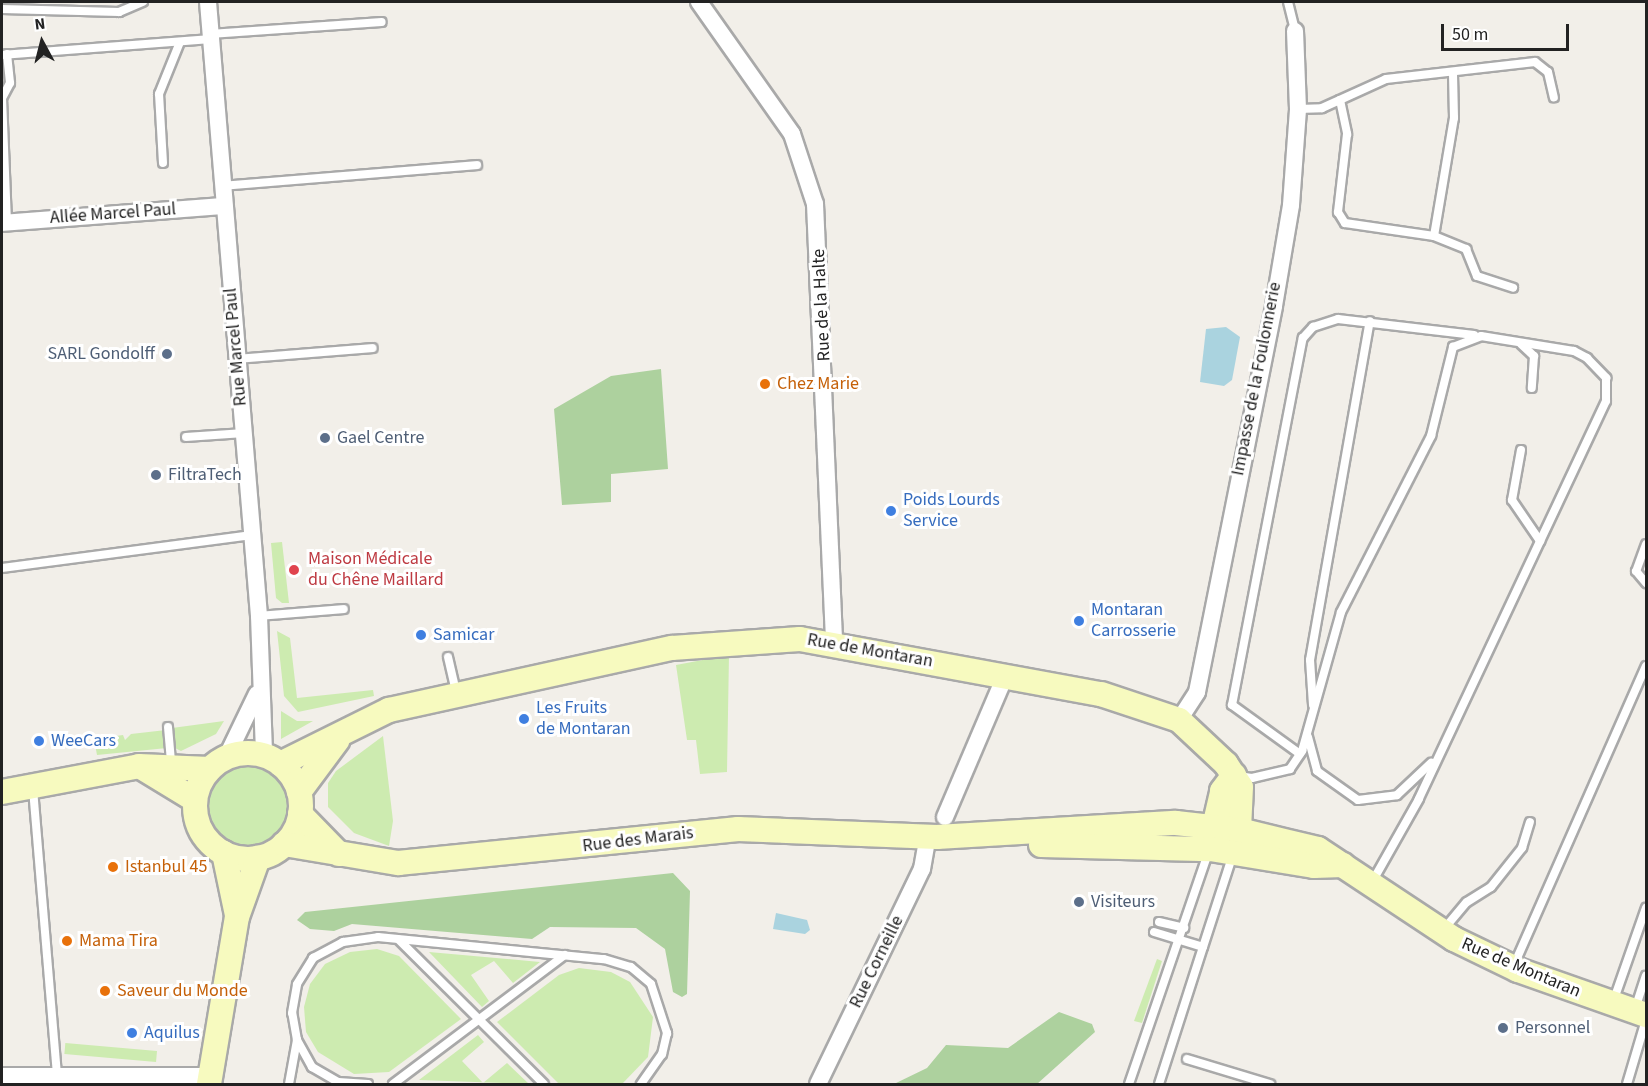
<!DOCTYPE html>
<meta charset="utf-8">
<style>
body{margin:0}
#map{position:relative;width:1648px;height:1086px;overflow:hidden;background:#f2efe9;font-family:"Source Sans 3",sans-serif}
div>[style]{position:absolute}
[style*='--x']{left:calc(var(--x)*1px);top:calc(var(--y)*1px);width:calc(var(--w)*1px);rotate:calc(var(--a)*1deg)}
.grass>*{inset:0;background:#cdebb0;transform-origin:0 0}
.round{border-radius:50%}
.forest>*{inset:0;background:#add19e}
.water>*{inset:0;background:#aad3df}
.roads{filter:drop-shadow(2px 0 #a9a9a9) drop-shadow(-2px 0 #a9a9a9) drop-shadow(0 2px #a9a9a9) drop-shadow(0 -2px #a9a9a9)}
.lane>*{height:8px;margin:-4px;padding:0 4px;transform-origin:4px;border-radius:4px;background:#fff}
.street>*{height:16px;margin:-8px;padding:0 8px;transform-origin:8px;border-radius:8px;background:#fff}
.secondary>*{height:24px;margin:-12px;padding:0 12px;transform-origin:12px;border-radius:12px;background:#f7fabf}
.secondary>.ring{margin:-12px;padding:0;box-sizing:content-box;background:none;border:24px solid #f7fabf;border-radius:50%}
.dots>*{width:16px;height:16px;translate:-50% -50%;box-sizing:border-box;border:3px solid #fff;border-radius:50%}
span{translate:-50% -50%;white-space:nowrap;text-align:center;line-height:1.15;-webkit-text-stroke:6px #fff;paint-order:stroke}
.street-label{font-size:18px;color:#222}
.service-label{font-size:18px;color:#4e5e75}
.right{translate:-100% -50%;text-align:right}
.left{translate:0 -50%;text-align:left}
.food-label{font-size:18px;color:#c56008}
.shop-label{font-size:18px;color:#366cbe}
.health-label{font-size:18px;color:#be3a42}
.frame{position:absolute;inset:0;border:3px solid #222;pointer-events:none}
.north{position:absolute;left:12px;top:12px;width:60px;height:60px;-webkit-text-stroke:4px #fff;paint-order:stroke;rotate:353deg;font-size:16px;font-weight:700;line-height:24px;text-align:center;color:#222}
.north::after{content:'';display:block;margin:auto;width:21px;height:27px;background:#222;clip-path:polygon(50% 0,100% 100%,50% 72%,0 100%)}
.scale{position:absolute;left:1441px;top:24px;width:128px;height:27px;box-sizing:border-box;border:3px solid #222;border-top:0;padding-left:8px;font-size:18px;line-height:21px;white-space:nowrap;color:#222;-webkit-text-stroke:4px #fff;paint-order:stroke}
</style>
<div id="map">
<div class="grass">
<div style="clip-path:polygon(282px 542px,289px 603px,282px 603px,276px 598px,271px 543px)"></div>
<div style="clip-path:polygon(277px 631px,290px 638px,297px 698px,373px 690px,374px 696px,298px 712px,284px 696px)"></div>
<div style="clip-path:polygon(729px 655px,727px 772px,700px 774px,696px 740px,687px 740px,676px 665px)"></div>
<div style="clip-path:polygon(281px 711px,297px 721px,313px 721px,281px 739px)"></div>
<div style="clip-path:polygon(224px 721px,216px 734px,181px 751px,175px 748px,172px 728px)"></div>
<div style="clip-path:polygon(166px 730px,167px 748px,97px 755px,94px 739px,123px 735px,125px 740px,131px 734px)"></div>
<div style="clip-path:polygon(383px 736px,393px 821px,389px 846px,354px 833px,328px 807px,328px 783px,336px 771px)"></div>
<div class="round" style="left:206px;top:764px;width:82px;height:82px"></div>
<div style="clip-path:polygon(377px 949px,399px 956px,461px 1019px,389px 1072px,354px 1074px,318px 1052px,306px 1032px,304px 1007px,310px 984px,325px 964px,350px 952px)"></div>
<div style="clip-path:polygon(429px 952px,540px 962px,513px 983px,494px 961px,471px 975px,489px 1001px,482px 1007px)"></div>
<div style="clip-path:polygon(1157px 959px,1162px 961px,1142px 1023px,1134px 1021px)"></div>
<div style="clip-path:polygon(579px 968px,611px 972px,630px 982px,653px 1017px,648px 1057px,622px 1084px,558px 1083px,497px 1022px,559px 975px)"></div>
<div style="clip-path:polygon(478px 1035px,484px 1042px,462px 1061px,483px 1083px,507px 1063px,529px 1084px,419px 1080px)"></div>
<div style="left:157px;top:1051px;width:11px;height:92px;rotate:95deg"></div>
</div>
<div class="forest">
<div style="clip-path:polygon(661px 369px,668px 469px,611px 474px,611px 502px,562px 505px,554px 409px,611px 376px)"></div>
<div style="clip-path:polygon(673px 873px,690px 891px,687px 994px,682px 997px,673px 992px,665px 949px,636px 928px,550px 927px,532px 939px,352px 924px,334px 931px,310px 929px,297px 920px,305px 912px)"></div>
<div style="clip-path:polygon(1059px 1012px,1092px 1024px,1095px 1032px,1037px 1084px,894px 1084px,927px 1068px,946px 1045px,1008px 1048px)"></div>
</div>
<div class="water">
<div style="clip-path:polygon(1226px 327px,1240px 337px,1232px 380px,1224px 386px,1200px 382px,1206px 329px)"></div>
<div style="clip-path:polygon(776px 913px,807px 920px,810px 930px,805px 934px,773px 929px)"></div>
</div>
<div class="roads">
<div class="lane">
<div style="--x:1288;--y:2;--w:30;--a:76"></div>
<div style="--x:2;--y:9;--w:117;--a:1.5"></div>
<div style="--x:119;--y:12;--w:26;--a:-23"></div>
<div style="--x:210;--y:34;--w:172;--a:-4"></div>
<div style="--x:7;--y:54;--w:29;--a:84"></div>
<div style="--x:10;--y:83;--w:17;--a:118"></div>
<div style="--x:2;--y:98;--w:124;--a:87.7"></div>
<div style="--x:2;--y:55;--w:209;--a:-4.4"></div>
<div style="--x:1340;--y:100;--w:35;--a:78"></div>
<div style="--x:1347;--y:134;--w:79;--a:96.6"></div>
<div style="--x:1338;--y:212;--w:13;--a:58"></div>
<div style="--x:1345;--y:223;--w:90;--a:8.3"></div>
<div style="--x:1434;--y:236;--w:35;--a:22"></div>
<div style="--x:1466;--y:249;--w:29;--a:68"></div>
<div style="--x:1477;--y:276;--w:38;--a:18"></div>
<div style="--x:1298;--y:109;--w:24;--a:-2"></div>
<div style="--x:1322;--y:108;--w:70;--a:-24.4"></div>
<div style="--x:1386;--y:79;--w:150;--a:-6.5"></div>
<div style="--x:1535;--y:62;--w:16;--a:38"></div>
<div style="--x:1548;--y:72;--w:26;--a:77"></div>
<div style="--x:163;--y:163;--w:69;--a:-93.3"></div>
<div style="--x:159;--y:94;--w:56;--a:-68"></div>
<div style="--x:222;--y:186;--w:256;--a:-4.7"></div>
<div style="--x:1434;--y:236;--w:120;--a:-80.4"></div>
<div style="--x:1454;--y:118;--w:45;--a:-91.3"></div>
<div style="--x:1521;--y:344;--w:18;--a:43"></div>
<div style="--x:1534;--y:356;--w:32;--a:94"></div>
<div style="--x:237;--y:359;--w:136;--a:-4.6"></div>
<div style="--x:186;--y:437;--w:58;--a:-3.9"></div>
<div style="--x:1521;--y:450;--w:51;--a:100.2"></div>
<div style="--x:1512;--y:500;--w:50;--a:55.7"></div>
<div style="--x:1646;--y:544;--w:29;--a:110"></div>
<div style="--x:1636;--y:571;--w:16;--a:50"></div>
<div style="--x:2;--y:568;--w:252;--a:-7.5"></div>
<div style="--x:259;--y:616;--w:85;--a:-4.7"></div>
<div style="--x:448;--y:657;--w:37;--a:77"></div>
<div style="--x:1313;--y:705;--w:45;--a:-93.8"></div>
<div style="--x:1310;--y:660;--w:344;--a:-80"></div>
<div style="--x:168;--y:727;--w:37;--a:85"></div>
<div style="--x:1308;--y:737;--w:35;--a:75"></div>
<div style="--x:1317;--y:771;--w:50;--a:35.3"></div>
<div style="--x:1358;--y:800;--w:39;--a:-7"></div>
<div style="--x:1397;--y:795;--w:47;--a:-43.3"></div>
<div style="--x:1300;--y:754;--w:84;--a:-144.2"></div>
<div style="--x:1232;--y:705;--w:374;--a:-79.1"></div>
<div style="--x:1303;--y:338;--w:15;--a:-48"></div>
<div style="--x:1313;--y:327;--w:26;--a:-18"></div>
<div style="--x:1338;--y:319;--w:137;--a:6.7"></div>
<div style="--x:1238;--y:776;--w:14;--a:8"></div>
<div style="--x:1252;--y:778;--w:39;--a:-13"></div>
<div style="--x:1290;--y:769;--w:22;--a:-56"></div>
<div style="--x:1302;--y:751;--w:144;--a:-74.3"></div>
<div style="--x:1341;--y:612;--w:198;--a:-62.9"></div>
<div style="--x:1431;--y:436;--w:92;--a:-76.1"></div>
<div style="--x:1453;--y:347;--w:30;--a:-21"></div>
<div style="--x:1481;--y:336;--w:94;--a:9.2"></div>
<div style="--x:1574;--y:351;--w:15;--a:28"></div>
<div style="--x:1587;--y:358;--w:28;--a:46"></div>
<div style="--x:1606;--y:378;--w:23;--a:90"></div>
<div style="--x:1606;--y:401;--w:440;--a:115.2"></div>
<div style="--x:1419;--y:799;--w:95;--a:119.5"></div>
<div style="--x:33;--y:789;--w:288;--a:85.2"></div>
<div style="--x:1159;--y:922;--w:26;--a:13"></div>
<div style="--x:1444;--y:929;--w:35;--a:-50"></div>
<div style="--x:1467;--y:902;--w:28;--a:-32"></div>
<div style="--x:1491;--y:887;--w:50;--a:-51.5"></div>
<div style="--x:1522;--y:848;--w:27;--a:-73"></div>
<div style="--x:1154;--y:932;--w:51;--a:17"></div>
<div style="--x:1203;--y:947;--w:98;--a:-72.1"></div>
<div style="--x:399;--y:940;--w:204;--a:44.8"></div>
<div style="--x:1514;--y:965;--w:327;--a:-66.2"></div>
<div style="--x:1613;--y:1002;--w:100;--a:-70.7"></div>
<div style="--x:1635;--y:1009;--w:35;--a:-72"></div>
<div style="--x:1187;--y:1059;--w:87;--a:16.8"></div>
<div style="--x:289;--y:1084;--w:45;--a:-79.7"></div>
<div style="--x:368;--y:1084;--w:30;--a:-176"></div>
<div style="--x:338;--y:1082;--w:30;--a:-150"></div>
<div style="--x:312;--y:1067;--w:31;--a:-119"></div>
<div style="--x:297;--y:1040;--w:27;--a:-100"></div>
<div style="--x:292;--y:1013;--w:29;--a:-80"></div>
<div style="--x:297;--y:984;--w:31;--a:-58"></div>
<div style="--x:313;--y:958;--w:34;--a:-28"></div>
<div style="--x:343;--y:942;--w:35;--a:-8"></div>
<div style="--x:378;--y:937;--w:227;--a:5.6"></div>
<div style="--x:604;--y:959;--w:28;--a:17"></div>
<div style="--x:631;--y:967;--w:26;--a:40"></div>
<div style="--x:651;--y:984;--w:52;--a:71.9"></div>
<div style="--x:667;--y:1033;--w:22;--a:103"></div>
<div style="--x:662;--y:1054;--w:37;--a:125"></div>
<div style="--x:393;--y:1084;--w:215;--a:-36.9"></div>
<div style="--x:1129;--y:1084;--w:246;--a:-71.1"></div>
<div style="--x:1159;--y:1084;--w:144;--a:-72.2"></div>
<div style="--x:1627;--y:1084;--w:67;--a:-73.5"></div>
</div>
<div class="street">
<div style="--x:208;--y:2;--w:616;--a:85.25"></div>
<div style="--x:259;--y:616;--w:139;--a:87.9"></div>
<div style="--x:699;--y:2;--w:161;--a:54.8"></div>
<div style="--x:792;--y:134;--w:74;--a:71.8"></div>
<div style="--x:815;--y:204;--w:437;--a:87.5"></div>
<div style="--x:2;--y:223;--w:223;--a:-4.4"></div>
<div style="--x:1179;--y:720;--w:33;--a:-57"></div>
<div style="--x:1197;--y:692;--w:394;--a:-78.7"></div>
<div style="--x:1274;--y:306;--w:102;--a:-80.4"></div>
<div style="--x:1291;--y:205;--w:96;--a:-85.8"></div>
<div style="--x:1298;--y:109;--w:78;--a:-92.2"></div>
<div style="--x:226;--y:758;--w:71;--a:-64.2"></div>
<div style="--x:945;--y:817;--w:153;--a:-66.9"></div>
<div style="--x:2;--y:1076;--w:208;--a:0"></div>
<div style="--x:818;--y:1084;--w:239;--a:-64.2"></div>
<div style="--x:922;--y:869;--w:34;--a:-80"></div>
</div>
<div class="secondary">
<div class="ring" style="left:195px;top:753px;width:82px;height:82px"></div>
<div style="--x:280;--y:764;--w:122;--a:-26.4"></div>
<div style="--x:389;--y:710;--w:290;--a:-12.4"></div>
<div style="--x:672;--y:648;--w:128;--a:-4"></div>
<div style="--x:800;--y:639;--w:306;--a:10.4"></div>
<div style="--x:1101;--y:694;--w:82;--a:18.4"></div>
<div style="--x:1179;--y:720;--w:64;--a:43.1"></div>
<div style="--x:1226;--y:764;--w:27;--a:57"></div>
<div style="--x:1241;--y:787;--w:43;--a:92.7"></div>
<div style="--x:141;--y:767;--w:63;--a:31.4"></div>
<div style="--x:2;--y:792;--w:139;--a:-10.7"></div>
<div style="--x:139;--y:766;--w:71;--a:2.4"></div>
<div style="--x:299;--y:792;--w:64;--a:-53.3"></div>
<div style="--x:300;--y:814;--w:56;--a:45.7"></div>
<div style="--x:1214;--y:827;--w:37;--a:-77"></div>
<div style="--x:1222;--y:791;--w:20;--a:-53"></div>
<div style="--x:284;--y:844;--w:116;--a:9.5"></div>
<div style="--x:398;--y:863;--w:342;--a:-5.7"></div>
<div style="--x:738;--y:829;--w:199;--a:2.3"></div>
<div style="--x:937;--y:837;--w:239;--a:-3.4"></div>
<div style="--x:1176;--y:823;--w:63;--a:6.3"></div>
<div style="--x:1239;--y:830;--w:81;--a:13.5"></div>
<div style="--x:1318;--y:849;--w:163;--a:33.5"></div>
<div style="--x:1454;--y:939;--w:71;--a:25.8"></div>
<div style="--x:1518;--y:970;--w:136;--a:19.4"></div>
<div style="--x:1041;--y:845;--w:169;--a:1.4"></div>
<div style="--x:1210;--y:849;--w:105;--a:9.3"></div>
<div style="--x:1314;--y:866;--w:29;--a:-2"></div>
<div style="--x:224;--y:853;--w:63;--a:78.2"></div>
<div style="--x:209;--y:1084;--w:169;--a:-80.5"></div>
<div style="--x:237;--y:917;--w:63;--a:-70.4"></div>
</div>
</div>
<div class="dots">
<div style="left:167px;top:354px;background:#5c6f8a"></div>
<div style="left:765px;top:384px;background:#e8710a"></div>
<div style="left:325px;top:438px;background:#5c6f8a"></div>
<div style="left:156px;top:475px;background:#5c6f8a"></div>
<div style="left:891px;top:511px;background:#3f7fe0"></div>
<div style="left:294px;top:570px;background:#e0444e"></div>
<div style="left:1079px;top:621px;background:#3f7fe0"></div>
<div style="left:421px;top:635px;background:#3f7fe0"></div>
<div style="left:524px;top:719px;background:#3f7fe0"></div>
<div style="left:39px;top:741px;background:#3f7fe0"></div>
<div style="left:113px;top:867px;background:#e8710a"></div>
<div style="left:1079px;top:902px;background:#5c6f8a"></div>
<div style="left:67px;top:941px;background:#e8710a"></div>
<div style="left:105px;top:991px;background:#e8710a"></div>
<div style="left:1503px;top:1028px;background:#5c6f8a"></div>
<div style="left:132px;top:1033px;background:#3f7fe0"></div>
</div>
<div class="street-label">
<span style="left:113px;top:214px;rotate:-4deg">Allée Marcel Paul</span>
<span style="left:822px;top:305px;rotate:-93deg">Rue de la Halte</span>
<span style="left:236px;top:347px;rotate:-95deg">Rue Marcel Paul</span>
<span style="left:1257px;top:379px;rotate:-79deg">Impasse de la Foulonnerie</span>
<span style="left:870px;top:651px;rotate:10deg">Rue de Montaran</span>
<span style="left:638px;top:840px;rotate:-7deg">Rue des Marais</span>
<span style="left:877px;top:962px;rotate:-64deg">Rue Corneille</span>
<span style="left:1521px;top:968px;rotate:23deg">Rue de Montaran</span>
</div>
<div class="service-label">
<span class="right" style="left:155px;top:354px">SARL Gondolff</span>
<span class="left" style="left:337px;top:438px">Gael Centre</span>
<span class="left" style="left:168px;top:475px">FiltraTech</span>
<span class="left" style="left:1091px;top:902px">Visiteurs</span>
<span class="left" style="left:1515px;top:1028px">Personnel</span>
</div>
<div class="food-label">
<span class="left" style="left:777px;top:384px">Chez Marie</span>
<span class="left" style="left:125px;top:867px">Istanbul 45</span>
<span class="left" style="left:79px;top:941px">Mama Tira</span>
<span class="left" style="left:117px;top:991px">Saveur du Monde</span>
</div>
<div class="shop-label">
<span class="left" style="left:903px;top:511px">Poids Lourds<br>Service</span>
<span class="left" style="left:1091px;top:621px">Montaran<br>Carrosserie</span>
<span class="left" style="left:433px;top:635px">Samicar</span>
<span class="left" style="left:536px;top:719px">Les Fruits<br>de Montaran</span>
<span class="left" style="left:51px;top:741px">WeeCars</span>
<span class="left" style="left:144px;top:1033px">Aquilus</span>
</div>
<div class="health-label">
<span class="left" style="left:308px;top:570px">Maison Médicale<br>du Chêne Maillard</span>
</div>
<div class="frame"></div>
<div class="north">N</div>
<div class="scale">50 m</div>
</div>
